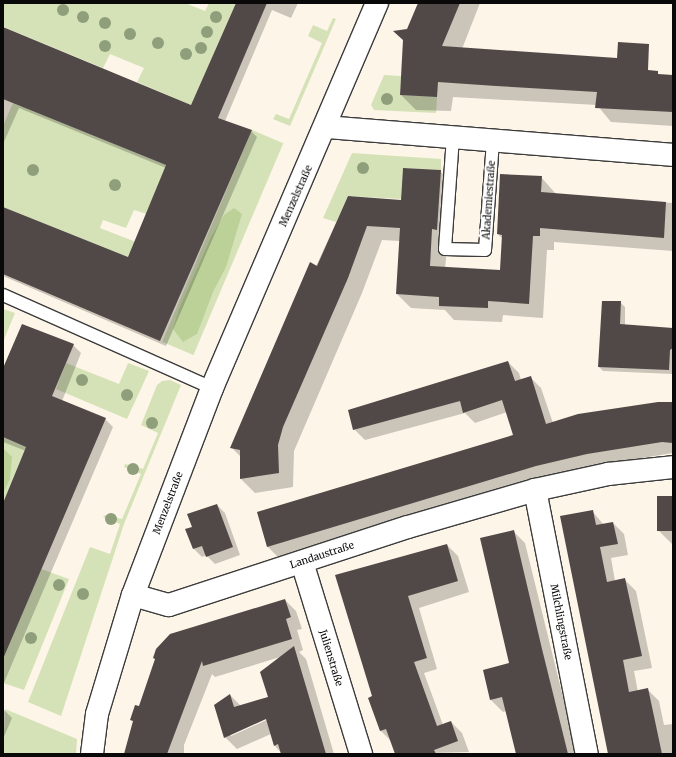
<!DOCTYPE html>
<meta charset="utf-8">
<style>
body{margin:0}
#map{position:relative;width:676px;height:757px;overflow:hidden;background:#fdf5e8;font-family:Merriweather,serif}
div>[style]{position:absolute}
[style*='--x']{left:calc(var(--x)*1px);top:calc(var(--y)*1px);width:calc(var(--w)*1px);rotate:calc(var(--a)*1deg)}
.green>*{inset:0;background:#d5e2b7;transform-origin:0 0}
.forest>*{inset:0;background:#bcd198}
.shadow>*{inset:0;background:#0003}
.building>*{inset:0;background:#514947;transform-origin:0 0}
.roads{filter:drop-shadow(1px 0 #3c3c3c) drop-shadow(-1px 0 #3c3c3c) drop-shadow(0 1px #3c3c3c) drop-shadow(0 -1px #3c3c3c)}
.service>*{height:12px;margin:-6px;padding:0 6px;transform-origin:6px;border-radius:6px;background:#fff}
.minor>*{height:22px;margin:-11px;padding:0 11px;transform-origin:11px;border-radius:11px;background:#fff}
.trees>*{width:12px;height:12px;margin:-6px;border-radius:50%;background:#909f7b}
span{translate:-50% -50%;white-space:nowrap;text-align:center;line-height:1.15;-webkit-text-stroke:4px #fff;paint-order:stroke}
.street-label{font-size:10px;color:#090909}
.frame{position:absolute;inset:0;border:4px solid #090909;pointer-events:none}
</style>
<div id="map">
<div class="green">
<div style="clip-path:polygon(3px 3px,185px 3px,205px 11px,209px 3px,236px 3px,191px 105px,137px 82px,144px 68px,110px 54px,103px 68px,6px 28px,3px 25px)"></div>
<div style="clip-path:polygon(333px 18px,336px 19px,290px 126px,273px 119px,276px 114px,289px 119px,322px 43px,308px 36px,313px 25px,327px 31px)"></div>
<div style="clip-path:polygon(384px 75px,401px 76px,400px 95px,437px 97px,436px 113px,374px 110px,371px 105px)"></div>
<div style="clip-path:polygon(13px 103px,166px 165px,147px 214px,134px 210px,126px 228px,103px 220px,100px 228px,136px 242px,128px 257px,3px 207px,3px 126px)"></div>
<div style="left:252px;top:130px;width:34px;height:230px;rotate:23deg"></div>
<div style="clip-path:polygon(352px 153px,441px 159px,441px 170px,403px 168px,401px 199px,348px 196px,336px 222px,323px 218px)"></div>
<div style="clip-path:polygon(3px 309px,15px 313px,3px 342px)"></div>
<div style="clip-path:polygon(66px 363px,119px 384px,128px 363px,149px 371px,127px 419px,56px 389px)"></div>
<div style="clip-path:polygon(170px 380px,181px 385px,124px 524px,61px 716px,28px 702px,90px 547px,110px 554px,120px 524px,103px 517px,105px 515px,122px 519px,141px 474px,124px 467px,125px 464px,143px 469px,158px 433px,141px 425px,157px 385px,162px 381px)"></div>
<div style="clip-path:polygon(3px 437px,26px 447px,3px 503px)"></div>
<div style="clip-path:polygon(41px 569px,69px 579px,24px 690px,3px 683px,3px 659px)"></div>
<div style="clip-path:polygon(5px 709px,77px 739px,76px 754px,3px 754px)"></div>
</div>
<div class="forest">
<div style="clip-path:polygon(234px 208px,242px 214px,226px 267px,213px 292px,197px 334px,183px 342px,173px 329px,179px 309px,211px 237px,224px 215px)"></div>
<div style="clip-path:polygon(3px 448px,12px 457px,10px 479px,3px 494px)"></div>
</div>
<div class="shadow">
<div style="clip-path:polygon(237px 3px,298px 3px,291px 18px,272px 10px,225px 121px,251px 131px,257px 137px,166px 346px,3px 276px,3px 208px,129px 259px,166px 168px,19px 108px,3px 144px,3px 28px,192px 106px)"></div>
<div style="clip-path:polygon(419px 3px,480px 3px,462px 49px,673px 79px,673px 126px,611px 122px,597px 105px,453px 97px,451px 111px,416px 110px,401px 95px,408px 30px)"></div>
<div style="clip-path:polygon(673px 17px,673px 34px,672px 33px)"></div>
<div style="clip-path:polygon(440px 171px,454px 186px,445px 268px,501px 271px,503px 239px,498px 234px,541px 177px,556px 194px,673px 203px,673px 251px,554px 242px,554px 250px,547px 250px,543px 318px,503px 315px,502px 322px,454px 320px,445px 310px,411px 308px,397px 294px,400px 241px,382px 240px,362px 293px,294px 451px,293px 487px,255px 493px,241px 479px,241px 457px,232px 448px,348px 197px,402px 201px)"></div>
<div style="clip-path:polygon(620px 302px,625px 307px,625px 325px,673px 329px,673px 374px,603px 371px,599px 367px)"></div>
<div style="clip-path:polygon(73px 345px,81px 353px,62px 401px,105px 419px,113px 427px,3px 685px,3px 505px,26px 451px,3px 442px,3px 370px)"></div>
<div style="clip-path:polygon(508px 362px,519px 373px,521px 380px,530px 377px,541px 388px,553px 423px,673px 403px,673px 453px,598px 465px,548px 477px,279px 558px,268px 547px,258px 513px,514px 436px,507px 412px,475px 423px,465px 413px,365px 440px,354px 429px)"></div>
<div style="clip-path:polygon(673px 497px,673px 545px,658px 530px)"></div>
<div style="clip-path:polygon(217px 505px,225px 513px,240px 555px,215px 564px,206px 555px,202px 557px,194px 549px,193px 527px)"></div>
<div style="clip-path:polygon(592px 511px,604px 525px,613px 523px,624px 534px,628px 555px,611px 558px,615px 581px,625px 580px,636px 591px,652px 668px,634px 671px,638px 692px,648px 690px,659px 701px,664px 725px,673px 724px,673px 754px,609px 754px)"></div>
<div style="clip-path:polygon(513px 531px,525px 543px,577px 754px,517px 754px,506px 711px,503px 712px,491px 700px,484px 671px,510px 664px)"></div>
<div style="clip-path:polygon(447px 545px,458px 556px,469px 592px,419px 608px,437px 669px,424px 673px,443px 725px,451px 722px,462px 733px,469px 752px,396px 754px,391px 741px,380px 730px,373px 697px,336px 576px)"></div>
<div style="clip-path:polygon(evenodd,285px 600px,296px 611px,302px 629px,297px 630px,303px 650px,299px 652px,306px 659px,334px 754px,282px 754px,275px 746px,271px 734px,237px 749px,225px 737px,230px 695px,241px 706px,269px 698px,280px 657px,215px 677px,212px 674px,184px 745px,184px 754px,125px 754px,134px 722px,131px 719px,139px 707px,156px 660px,285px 600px,270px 716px,271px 718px,231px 736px,231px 733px,270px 716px)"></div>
<div style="clip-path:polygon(3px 709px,12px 718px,3px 739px)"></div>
</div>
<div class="building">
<div style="clip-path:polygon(236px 3px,267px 3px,218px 118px,252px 130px,160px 341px,3px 274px,3px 207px,128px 257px,166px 165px,3px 99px,3px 27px,191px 105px)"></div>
<div style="clip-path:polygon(418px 3px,460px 3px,442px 46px,617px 58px,618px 42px,649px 44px,648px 70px,658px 71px,658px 74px,673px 75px,673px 112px,595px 108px,597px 92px,496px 86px,438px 82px,437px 97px,400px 95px,403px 40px,393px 31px,407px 29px)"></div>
<div style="clip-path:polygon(403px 168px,441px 170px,437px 230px,432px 229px,430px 266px,500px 270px,502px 235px,497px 234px,500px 174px,542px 176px,541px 192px,666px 202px,664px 238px,540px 228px,540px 236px,533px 236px,529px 304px,488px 301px,488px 308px,439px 306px,439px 297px,396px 294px,400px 228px,367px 226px,348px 278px,283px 427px,278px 445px,279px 473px,240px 479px,240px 450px,230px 448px,310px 262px,317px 266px,348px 196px,401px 200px)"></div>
<div style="clip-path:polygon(602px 301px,621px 301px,620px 324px,673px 328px,673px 348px,670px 350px,669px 370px,598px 367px)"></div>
<div style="clip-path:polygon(22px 324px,74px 344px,52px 396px,106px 418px,3px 659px,3px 503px,26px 447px,3px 437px,3px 368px)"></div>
<div style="clip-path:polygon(508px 361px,515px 381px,531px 376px,546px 424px,578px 414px,658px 402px,673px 402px,673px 443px,662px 442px,587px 454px,536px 466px,267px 547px,257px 512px,513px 435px,502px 400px,463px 413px,460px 401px,353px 430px,348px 410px)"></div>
<div style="left:657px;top:496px;width:16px;height:35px"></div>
<div style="clip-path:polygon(217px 504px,233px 547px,206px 557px,202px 546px,193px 549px,185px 529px,192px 527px,187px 514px)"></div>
<div style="clip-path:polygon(593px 510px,596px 525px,613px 522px,618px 544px,600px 547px,607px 582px,625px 578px,642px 656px,623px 660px,629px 692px,648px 688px,662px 754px,608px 754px,560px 516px)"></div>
<div style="clip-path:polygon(514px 530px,542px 649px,568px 754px,516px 754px,502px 697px,490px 700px,483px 670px,509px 663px,480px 538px)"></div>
<div style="clip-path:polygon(447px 544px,458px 581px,408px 596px,427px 658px,414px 662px,437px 726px,451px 721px,458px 741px,434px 750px,436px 754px,395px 754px,386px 729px,380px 731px,368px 698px,372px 696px,335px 575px)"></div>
<div style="clip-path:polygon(285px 599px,291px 617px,286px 619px,292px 639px,203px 666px,202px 661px,167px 754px,124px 754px,133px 721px,130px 720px,135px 705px,139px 706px,155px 659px,153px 658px,156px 649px,170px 634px)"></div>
<div style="clip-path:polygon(294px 646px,326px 754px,281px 754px,278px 744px,274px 746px,266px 719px,224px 738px,214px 705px,230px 694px,234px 707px,268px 697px,260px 672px)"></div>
</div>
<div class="roads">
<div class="service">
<div style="--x:453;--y:137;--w:112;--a:94.1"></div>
<div style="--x:445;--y:249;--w:40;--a:1.4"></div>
<div style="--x:485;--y:250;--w:110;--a:-85.8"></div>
<div style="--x:3;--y:295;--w:229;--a:24"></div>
</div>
<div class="minor">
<div style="--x:326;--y:127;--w:348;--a:4.6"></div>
<div style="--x:535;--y:490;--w:269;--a:78.9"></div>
<div style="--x:302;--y:562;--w:201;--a:72.9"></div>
<div style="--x:133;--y:595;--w:37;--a:16"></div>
<div style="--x:169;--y:605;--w:251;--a:-18.1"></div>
<div style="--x:408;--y:527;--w:132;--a:-16.2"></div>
<div style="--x:535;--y:490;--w:75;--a:-12.4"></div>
<div style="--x:608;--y:474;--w:65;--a:-6.1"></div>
<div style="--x:92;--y:754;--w:40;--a:-82.9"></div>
<div style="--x:97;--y:714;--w:124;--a:-73.2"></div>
<div style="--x:133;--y:595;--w:222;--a:-69.1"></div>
<div style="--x:212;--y:388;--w:419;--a:-66.8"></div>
</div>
</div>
<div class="trees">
<div style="left:63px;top:10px"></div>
<div style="left:83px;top:17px"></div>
<div style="left:216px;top:17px"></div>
<div style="left:105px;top:23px"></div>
<div style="left:207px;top:32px"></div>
<div style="left:130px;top:34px"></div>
<div style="left:158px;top:43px"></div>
<div style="left:105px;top:46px"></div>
<div style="left:201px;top:48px"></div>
<div style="left:186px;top:54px"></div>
<div style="left:387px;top:99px"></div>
<div style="left:363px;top:168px"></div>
<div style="left:33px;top:170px"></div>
<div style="left:115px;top:185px"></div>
<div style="left:82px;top:380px"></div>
<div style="left:127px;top:395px"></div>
<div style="left:152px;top:423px"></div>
<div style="left:133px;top:469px"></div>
<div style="left:111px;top:519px"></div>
<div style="left:59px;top:585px"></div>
<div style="left:83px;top:594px"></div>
<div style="left:31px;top:638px"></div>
</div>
<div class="street-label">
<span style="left:296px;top:196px;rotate:-66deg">Menzelstraße</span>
<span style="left:489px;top:200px;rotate:-86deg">Akademiestraße</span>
<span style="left:168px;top:503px;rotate:-69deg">Menzelstraße</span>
<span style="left:322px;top:555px;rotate:-18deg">Landaustraße</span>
<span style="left:561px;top:622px;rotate:79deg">Milchlingstraße</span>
<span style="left:331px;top:658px;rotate:73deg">Julienstraße</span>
</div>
<div class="frame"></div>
</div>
